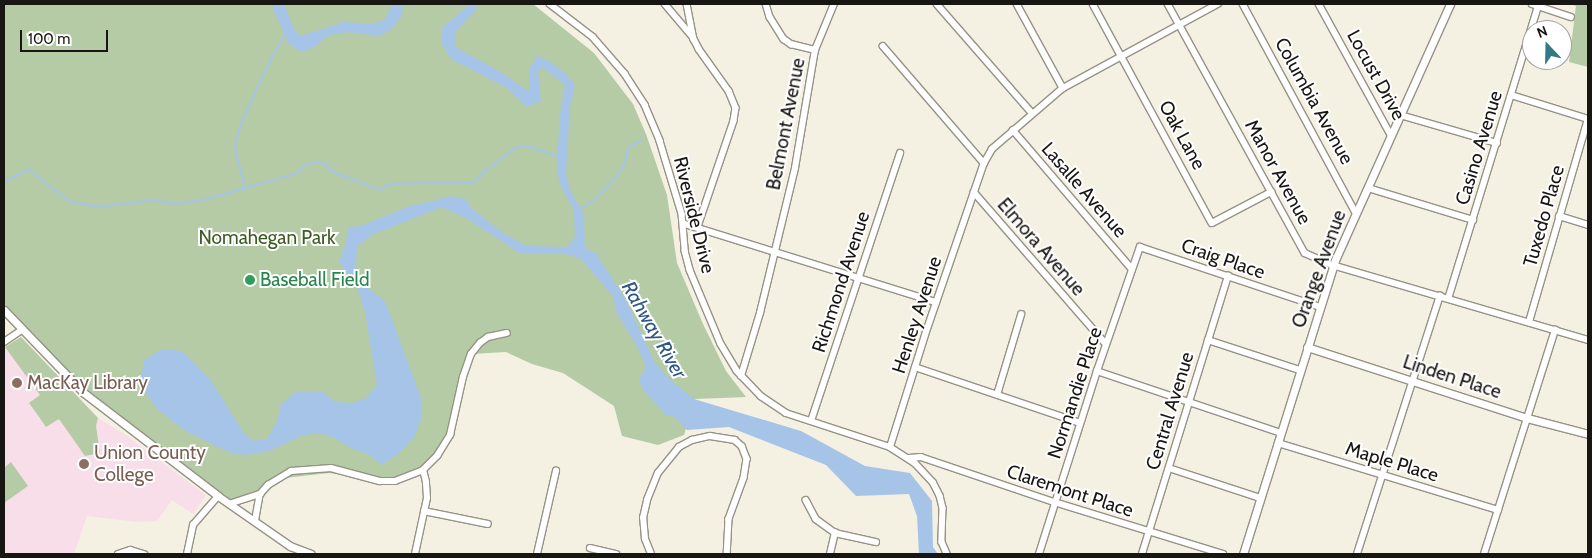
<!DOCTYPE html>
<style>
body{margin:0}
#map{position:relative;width:1592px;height:558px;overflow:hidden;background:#f4f0e2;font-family:Cabin,sans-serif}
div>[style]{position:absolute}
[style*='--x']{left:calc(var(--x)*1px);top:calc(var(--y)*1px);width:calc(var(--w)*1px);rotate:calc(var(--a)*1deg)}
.education>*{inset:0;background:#f7dee8}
.green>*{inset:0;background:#b4cba5}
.water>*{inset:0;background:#a6c4e8}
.stream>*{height:2px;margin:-1px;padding:0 1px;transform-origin:1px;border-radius:1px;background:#a6c4e8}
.roads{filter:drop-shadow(1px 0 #969286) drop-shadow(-1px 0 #969286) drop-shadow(0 1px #969286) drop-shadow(0 -1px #969286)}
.minor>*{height:5.5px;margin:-2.75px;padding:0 2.75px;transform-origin:2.75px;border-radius:2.75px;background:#fff}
.tertiary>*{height:7px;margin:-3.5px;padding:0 3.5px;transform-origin:3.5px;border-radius:3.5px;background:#fff}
.dots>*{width:14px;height:14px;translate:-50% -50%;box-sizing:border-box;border:2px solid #fff;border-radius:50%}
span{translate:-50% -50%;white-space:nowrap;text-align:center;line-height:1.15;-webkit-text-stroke:4px #fff;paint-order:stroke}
.street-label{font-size:19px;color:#181612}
.park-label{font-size:19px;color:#3d5c24}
.leisure-label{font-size:19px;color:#27864d}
.left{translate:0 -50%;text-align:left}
.education-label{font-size:19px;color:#785e54}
.water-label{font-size:20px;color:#2e5786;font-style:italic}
.frame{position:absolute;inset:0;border:5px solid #181612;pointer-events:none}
.north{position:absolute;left:1522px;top:20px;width:50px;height:50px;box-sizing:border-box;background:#fff;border:1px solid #a3a2a0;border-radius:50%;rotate:339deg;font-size:14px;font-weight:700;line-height:20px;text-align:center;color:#181612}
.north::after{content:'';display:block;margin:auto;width:18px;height:22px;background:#337986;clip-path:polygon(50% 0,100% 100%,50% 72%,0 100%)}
.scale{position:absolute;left:20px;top:30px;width:88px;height:22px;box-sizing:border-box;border:2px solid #181612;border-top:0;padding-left:6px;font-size:15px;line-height:18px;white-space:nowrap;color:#181612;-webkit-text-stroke:4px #fff;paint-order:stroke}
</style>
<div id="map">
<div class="education">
<div style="clip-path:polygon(21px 337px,98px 418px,123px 433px,206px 495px,193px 514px,172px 500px,157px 521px,138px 522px,87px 516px,74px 554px,4px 554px,4px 348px)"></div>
</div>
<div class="green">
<div style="clip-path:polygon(4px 4px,533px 4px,594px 53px,633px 104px,646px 134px,667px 195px,677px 263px,703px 324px,726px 371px,746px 397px,695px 399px,684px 435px,658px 445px,622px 436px,614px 406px,563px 373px,532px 364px,506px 352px,472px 354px,450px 435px,432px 462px,395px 481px,329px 473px,285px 478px,260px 494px,229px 504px,84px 393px,4px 310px)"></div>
<div style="clip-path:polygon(1570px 4px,1588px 4px,1588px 67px,1569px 62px,1576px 6px)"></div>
<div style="clip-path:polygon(21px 337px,98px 418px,96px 426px,100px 453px,85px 456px,59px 419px,46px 427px,37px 414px,29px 403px,40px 395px,5px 347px)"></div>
<div style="clip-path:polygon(11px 462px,28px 486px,4px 503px,4px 468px)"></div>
</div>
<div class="water">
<div style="clip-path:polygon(271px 4px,284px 4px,294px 29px,300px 36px,344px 22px,373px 24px,385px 20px,392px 4px,403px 4px,402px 15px,392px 29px,379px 36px,348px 32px,329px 35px,314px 47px,302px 52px,289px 44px)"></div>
<div style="clip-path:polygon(470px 4px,478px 4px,476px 10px,456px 31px,455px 47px,501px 72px,529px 92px,530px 68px,537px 56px,549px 61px,565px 73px,575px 85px,570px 106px,566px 175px,571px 192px,584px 215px,585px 249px,595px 252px,625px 298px,655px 363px,674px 383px,694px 399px,801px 431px,865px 466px,910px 473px,932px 501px,933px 547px,938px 554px,919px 554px,917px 516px,909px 494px,856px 496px,826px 465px,729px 427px,687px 430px,675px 417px,666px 415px,643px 390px,639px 380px,646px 367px,637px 346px,616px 312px,613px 296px,580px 258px,565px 254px,520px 253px,466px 218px,442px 207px,371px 235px,357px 247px,356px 267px,365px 286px,385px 301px,421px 398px,422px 416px,415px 436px,398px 454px,382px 465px,368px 454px,351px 448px,331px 436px,316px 433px,301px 436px,269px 451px,245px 455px,228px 452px,184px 430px,156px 408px,140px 384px,144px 360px,160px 350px,171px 349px,183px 352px,211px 380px,243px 432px,253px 441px,267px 439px,277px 422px,281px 404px,297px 391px,322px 391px,335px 402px,352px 403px,366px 398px,377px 385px,365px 312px,358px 290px,339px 261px,346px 244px,348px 227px,361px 226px,407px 207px,452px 196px,466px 199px,471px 208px,502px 232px,526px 246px,567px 247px,575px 237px,574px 210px,559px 183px,557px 162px,560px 114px,565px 85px,542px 67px,538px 72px,541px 101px,527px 107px,507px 88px,451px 59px,442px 44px,442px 28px)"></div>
</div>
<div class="stream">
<div style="--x:4;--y:182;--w:27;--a:-28"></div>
<div style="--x:28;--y:169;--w:52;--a:38"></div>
<div style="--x:69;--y:201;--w:31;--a:11"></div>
<div style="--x:99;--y:207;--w:54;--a:-7.4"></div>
<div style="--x:153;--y:200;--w:22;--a:10"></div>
<div style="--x:175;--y:204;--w:28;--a:-8"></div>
<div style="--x:203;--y:200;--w:96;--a:-15.8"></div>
<div style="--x:295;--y:174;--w:16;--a:-40"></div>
<div style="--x:307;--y:164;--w:16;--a:-7"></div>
<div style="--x:323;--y:162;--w:14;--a:45"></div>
<div style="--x:333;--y:172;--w:50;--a:21"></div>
<div style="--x:380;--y:190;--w:11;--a:-34"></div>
<div style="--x:389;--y:184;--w:86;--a:-1.3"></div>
<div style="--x:475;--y:182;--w:15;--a:-48"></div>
<div style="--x:485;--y:171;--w:37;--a:-38"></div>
<div style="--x:514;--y:148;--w:14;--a:-8"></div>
<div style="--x:528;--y:146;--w:34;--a:19"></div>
<div style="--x:245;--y:188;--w:41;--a:-104"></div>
<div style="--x:235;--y:148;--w:26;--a:-77"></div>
<div style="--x:241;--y:123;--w:71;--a:-64.9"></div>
<div style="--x:271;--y:59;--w:28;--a:-60"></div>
<div style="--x:579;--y:209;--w:18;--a:-29"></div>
<div style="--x:595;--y:200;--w:30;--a:-48"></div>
<div style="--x:615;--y:178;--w:18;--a:-56"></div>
<div style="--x:625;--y:163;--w:15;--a:-79"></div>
<div style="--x:628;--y:148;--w:17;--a:-31"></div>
</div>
<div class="roads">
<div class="minor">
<div style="--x:550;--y:4;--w:54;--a:37.5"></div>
<div style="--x:593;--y:37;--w:49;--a:49.1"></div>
<div style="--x:625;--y:74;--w:37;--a:57"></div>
<div style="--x:645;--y:105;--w:39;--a:67"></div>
<div style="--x:660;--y:141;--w:76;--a:73.2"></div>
<div style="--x:682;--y:214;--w:37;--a:85"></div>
<div style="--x:685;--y:251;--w:20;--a:75"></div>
<div style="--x:690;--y:270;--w:80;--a:67.3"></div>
<div style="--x:721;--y:344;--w:31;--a:59"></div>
<div style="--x:737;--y:371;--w:35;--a:46"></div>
<div style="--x:761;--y:396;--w:30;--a:34"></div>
<div style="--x:786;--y:413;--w:109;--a:18.1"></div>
<div style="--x:890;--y:447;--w:30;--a:33"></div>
<div style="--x:915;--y:463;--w:26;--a:47"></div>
<div style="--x:933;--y:482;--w:16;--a:63"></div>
<div style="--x:940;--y:496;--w:12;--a:76"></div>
<div style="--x:943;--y:508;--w:34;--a:92"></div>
<div style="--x:942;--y:542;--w:13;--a:67"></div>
<div style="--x:665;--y:4;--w:43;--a:49.7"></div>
<div style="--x:687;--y:4;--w:36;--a:79"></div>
<div style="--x:694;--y:39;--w:11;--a:63"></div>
<div style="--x:699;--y:49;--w:52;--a:54.5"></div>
<div style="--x:729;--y:91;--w:18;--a:68"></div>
<div style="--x:736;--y:108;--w:13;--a:99"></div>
<div style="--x:734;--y:121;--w:112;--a:108.8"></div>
<div style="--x:766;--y:4;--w:14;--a:73"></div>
<div style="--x:770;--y:17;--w:26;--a:58"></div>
<div style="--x:784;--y:39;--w:9;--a:36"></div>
<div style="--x:791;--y:44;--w:25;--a:14"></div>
<div style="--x:937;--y:4;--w:145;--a:48.9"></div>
<div style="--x:1017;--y:4;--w:96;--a:61.3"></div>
<div style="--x:1093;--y:4;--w:249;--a:61.5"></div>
<div style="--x:1212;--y:223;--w:67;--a:-27.7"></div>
<div style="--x:1168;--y:4;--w:284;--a:61.2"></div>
<div style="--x:1305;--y:253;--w:30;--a:24"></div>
<div style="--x:1332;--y:265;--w:267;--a:16.3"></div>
<div style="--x:1243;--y:4;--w:238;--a:61.6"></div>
<div style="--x:1319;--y:4;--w:149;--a:61.2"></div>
<div style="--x:1532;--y:4;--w:41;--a:18.4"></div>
<div style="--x:883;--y:46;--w:155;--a:49.2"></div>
<div style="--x:1511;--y:95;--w:81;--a:17.3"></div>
<div style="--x:1400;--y:115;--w:101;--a:16.1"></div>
<div style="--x:1013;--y:130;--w:183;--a:49.4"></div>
<div style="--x:1368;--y:188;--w:110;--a:16.9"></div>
<div style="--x:974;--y:192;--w:201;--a:49"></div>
<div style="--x:1559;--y:216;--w:30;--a:17"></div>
<div style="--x:685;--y:224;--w:263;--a:17.3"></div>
<div style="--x:1448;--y:299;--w:307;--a:-72.9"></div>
<div style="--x:1529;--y:322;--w:211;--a:-73.8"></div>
<div style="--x:1208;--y:340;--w:97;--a:18.1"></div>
<div style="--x:4;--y:342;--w:22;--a:-34"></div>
<div style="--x:915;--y:367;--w:174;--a:18.7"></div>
<div style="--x:1097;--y:371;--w:194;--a:18.6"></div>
<div style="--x:741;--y:376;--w:66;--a:-73.2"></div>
<div style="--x:760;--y:313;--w:149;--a:-76.4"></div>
<div style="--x:795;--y:168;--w:120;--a:-80.4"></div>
<div style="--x:815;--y:50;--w:50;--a:-67.6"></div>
<div style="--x:997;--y:395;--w:84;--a:-73.3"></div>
<div style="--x:811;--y:421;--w:282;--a:-71.6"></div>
<div style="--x:1278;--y:443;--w:230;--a:16.9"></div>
<div style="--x:890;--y:447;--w:117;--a:-72.6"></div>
<div style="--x:925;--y:335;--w:182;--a:-71.1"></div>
<div style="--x:984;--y:163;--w:16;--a:-60"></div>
<div style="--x:992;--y:149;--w:94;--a:-40.7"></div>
<div style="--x:1063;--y:88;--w:176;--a:-28.5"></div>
<div style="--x:909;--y:458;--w:12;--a:-5"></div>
<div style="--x:921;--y:457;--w:140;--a:18.7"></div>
<div style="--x:1054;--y:502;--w:177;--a:17.1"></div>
<div style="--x:1169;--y:468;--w:97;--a:18.1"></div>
<div style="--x:806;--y:500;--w:21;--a:62"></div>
<div style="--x:816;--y:519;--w:24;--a:36"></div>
<div style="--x:835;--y:533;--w:42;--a:12.4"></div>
<div style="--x:229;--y:504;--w:33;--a:-18"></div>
<div style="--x:260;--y:494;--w:12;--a:-48"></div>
<div style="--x:268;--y:485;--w:27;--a:-31"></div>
<div style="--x:291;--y:471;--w:40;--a:-4.3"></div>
<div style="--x:331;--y:468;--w:51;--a:14.9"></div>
<div style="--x:380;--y:481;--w:15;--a:0"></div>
<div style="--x:395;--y:481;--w:30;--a:-21"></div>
<div style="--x:423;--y:470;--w:20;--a:-45"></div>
<div style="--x:437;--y:456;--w:25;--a:-58"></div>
<div style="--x:450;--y:435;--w:59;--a:-77.4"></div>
<div style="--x:463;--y:377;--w:24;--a:-71"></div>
<div style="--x:471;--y:354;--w:14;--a:-51"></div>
<div style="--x:480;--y:343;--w:10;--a:-37"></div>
<div style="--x:488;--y:337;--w:19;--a:-12"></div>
<div style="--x:424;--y:511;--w:65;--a:11.5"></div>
<div style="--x:255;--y:521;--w:27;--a:-80"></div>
<div style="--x:590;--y:548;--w:27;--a:13"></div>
<div style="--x:118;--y:554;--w:13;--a:-18"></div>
<div style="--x:130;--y:550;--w:15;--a:16"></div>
<div style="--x:187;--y:554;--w:30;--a:-78"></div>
<div style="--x:193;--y:525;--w:38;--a:-49"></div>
<div style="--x:415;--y:554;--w:57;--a:-77.9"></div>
<div style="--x:427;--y:498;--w:16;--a:-94"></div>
<div style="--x:426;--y:482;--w:12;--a:-104"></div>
<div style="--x:537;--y:554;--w:85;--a:-77.1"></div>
<div style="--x:651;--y:554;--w:16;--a:-112"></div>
<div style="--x:645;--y:539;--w:21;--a:-95"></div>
<div style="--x:643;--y:518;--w:18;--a:-77"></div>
<div style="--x:647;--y:500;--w:29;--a:-68"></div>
<div style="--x:658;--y:473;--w:33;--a:-51"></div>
<div style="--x:679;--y:447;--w:15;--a:-28"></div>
<div style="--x:692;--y:440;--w:18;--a:-13"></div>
<div style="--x:710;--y:436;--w:25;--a:9"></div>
<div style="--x:735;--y:440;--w:9;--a:41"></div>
<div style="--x:742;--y:446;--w:14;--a:69"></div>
<div style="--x:747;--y:459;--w:19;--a:99"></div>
<div style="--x:744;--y:478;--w:44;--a:110.1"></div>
<div style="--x:729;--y:519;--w:35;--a:93"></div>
<div style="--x:830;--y:554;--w:22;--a:-77"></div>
<div style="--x:1039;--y:554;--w:192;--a:-72.4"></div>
<div style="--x:1097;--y:371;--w:131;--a:-70.9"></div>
<div style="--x:1140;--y:247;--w:190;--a:18.4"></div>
<div style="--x:1142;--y:554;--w:291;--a:-72.8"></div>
<div style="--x:1357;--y:554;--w:271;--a:-72.2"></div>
<div style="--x:1484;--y:554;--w:235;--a:-72.4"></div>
</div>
<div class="tertiary">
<div style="--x:4;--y:310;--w:115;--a:46.1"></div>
<div style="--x:84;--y:393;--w:169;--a:37.5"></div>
<div style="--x:218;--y:496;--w:88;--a:34.8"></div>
<div style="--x:290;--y:546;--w:22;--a:21"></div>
<div style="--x:1307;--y:347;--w:231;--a:17.9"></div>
<div style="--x:1527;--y:418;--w:63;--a:14.7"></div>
<div style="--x:1243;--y:554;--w:308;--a:-72.6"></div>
<div style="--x:1335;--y:260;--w:281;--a:-65.8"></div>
</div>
</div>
<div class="dots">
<div style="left:250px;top:280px;background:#2e9e5b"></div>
<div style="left:17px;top:383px;background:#8d6e63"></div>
<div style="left:84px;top:464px;background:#8d6e63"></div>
</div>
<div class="street-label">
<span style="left:1376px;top:75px;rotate:61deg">Locust Drive</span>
<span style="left:1314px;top:101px;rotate:61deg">Columbia Avenue</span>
<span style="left:786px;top:124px;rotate:-79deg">Belmont Avenue</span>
<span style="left:1182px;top:135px;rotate:61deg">Oak Lane</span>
<span style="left:1479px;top:148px;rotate:-73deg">Casino Avenue</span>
<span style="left:1278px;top:172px;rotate:61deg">Manor Avenue</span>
<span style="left:1084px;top:190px;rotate:49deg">Lasalle Avenue</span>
<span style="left:694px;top:215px;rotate:76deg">Riverside Drive</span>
<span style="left:1544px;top:216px;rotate:-74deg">Tuxedo Place</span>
<span style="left:1041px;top:247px;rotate:49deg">Elmora Avenue</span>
<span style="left:1223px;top:259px;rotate:19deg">Craig Place</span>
<span style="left:1319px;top:269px;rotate:-70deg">Orange Avenue</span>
<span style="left:841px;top:282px;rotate:-72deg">Richmond Avenue</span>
<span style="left:917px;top:315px;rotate:-72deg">Henley Avenue</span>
<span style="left:1452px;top:377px;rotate:18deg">Linden Place</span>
<span style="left:1075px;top:393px;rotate:-72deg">Normandie Place</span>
<span style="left:1170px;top:411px;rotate:-73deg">Central Avenue</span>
<span style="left:1392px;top:462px;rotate:17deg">Maple Place</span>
<span style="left:1070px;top:491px;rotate:18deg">Claremont Place</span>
</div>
<div class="park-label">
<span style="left:267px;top:238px">Nomahegan Park</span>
</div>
<div class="leisure-label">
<span class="left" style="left:260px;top:280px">Baseball Field</span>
</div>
<div class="education-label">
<span class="left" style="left:27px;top:383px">MacKay Library</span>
<span class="left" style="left:94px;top:464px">Union County<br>College</span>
</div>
<div class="water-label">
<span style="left:654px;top:330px;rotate:60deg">Rahway River</span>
</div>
<div class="frame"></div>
<div class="north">N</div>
<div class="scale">100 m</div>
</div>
